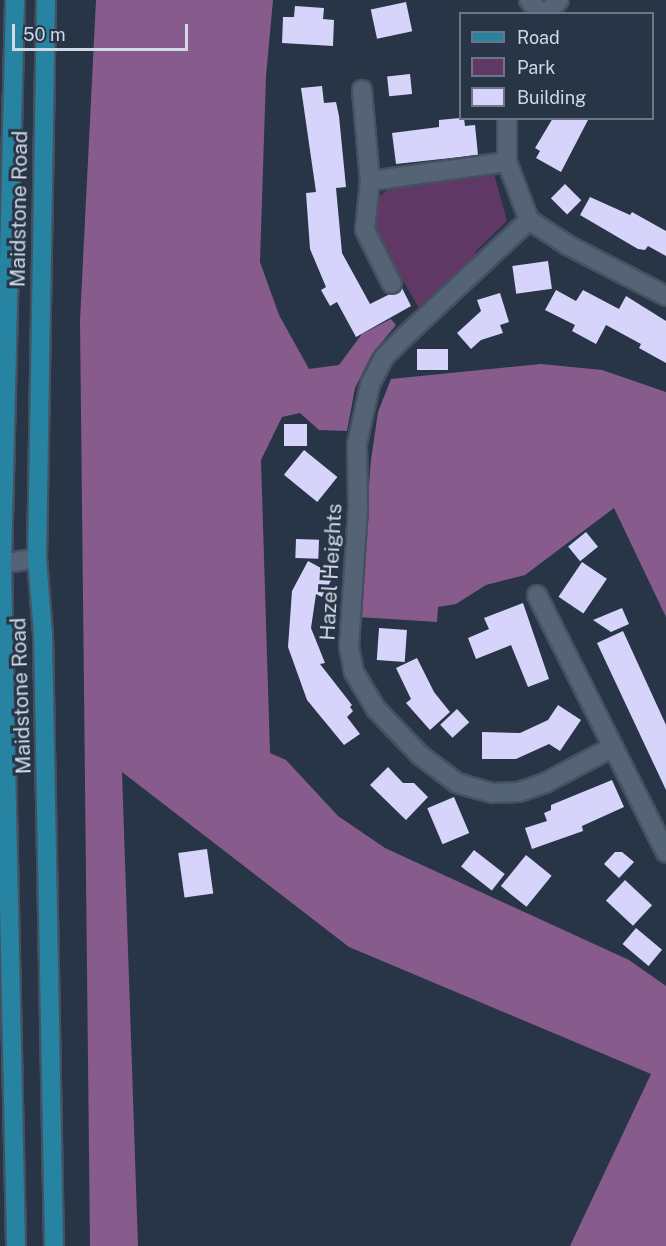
<!DOCTYPE html>
<style>
body{margin:0}
#map{position:relative;width:666px;height:1246px;overflow:hidden;background:#283546;font-family:"Public Sans",sans-serif}
div>[style]{position:absolute}
[style*='--x']{left:calc(var(--x)*1px);top:calc(var(--y)*1px);width:calc(var(--w)*1px);rotate:calc(var(--a)*1deg)}
.green>*{inset:0;background:#5f3865}
.forest>*{inset:0;background:#875c8d}
.building>*{inset:0;background:#d7d4fb;transform-origin:0 0}
.roads{filter:drop-shadow(2px 0 #465160) drop-shadow(-2px 0 #465160) drop-shadow(0 2px #465160) drop-shadow(0 -2px #465160)}
.street>*{height:18px;margin:-9px;padding:0 9px;transform-origin:9px;border-radius:9px;background:#556376}
.primary>*{height:18px;margin:-9px;padding:0 9px;transform-origin:9px;border-radius:9px;background:#2783a2}
span{translate:-50% -50%;white-space:nowrap;text-align:center;line-height:1.15;-webkit-text-stroke:6px #283546;paint-order:stroke}
.street-label{font-size:21px;color:#d1d9e4}
.legend{position:absolute;left:459px;top:12px;width:195px;height:108px;box-sizing:border-box;background:#283546;border:2px solid #6c7785;margin:0;padding:8px 10px;list-style:none;font-size:18px;color:#d1d9e4}
.legend li{display:flex;align-items:center;gap:12px;height:30px}
.legend b{width:30px;border:2px solid #6c7785}
.scale{position:absolute;left:12px;top:24px;width:176px;height:27px;box-sizing:border-box;border:3px solid #d1d9e4;border-top:0;padding-left:8px;font-size:18px;line-height:21px;white-space:nowrap;color:#d1d9e4;-webkit-text-stroke:4px #283546;paint-order:stroke}
</style>
<div id="map">
<div class="green">
<div style="clip-path:polygon(494px 174px,507px 221px,475px 252px,478px 257px,419px 308px,371px 226px,376px 199px,390px 188px)"></div>
</div>
<div class="forest">
<div style="clip-path:polygon(96px 0,273px 0,266px 76px,260px 262px,279px 315px,309px 369px,339px 365px,362px 334px,391px 319px,396px 325px,372px 354px,355px 388px,347px 431px,319px 430px,300px 413px,282px 417px,261px 460px,270px 753px,286px 760px,338px 816px,385px 848px,629px 960px,666px 986px,666px 1246px,570px 1246px,651px 1074px,349px 947px,122px 772px,138px 1246px,90px 1246px,80px 320px)"></div>
<div style="clip-path:polygon(541px 364px,602px 370px,666px 392px,666px 617px,614px 508px,525px 575px,486px 585px,456px 604px,438px 607px,437px 622px,358px 617px,371px 460px,378px 412px,391px 379px)"></div>
</div>
<div class="building">
<div style="left:406px;top:2px;width:30px;height:36px;rotate:78deg"></div>
<div style="clip-path:polygon(295px 6px,324px 8px,323px 19px,334px 20px,333px 46px,282px 43px,283px 17px,294px 17px)"></div>
<div style="left:410px;top:74px;width:20px;height:23px;rotate:84deg"></div>
<div style="clip-path:polygon(322px 86px,324px 103px,336px 102px,339px 116px,346px 187px,336px 188px,342px 253px,370px 304px,402px 288px,411px 306px,356px 337px,337px 302px,330px 306px,321px 290px,326px 287px,310px 249px,306px 193px,316px 192px,301px 88px)"></div>
<div style="clip-path:polygon(460px 118px,464px 118px,465px 126px,475px 125px,478px 155px,396px 164px,392px 133px,439px 127px,439px 120px)"></div>
<div style="clip-path:polygon(553px 118px,589px 118px,561px 172px,536px 158px,540px 151px,535px 148px)"></div>
<div style="left:565px;top:184px;width:23px;height:20px;rotate:45deg"></div>
<div style="clip-path:polygon(590px 197px,630px 215px,632px 212px,666px 231px,666px 256px,648px 246px,645px 250px,638px 249px,580px 215px)"></div>
<div style="left:548px;top:261px;width:28px;height:36px;rotate:82deg"></div>
<div style="clip-path:polygon(556px 290px,576px 301px,583px 290px,619px 309px,626px 296px,666px 321px,666px 363px,639px 348px,641px 344px,606px 325px,596px 344px,572px 331px,575px 325px,545px 310px)"></div>
<div style="clip-path:polygon(500px 293px,509px 322px,500px 325px,503px 333px,481px 340px,471px 349px,457px 333px,481px 311px,477px 300px)"></div>
<div style="left:448px;top:349px;width:21px;height:31px;rotate:90deg"></div>
<div style="left:284px;top:424px;width:23px;height:22px"></div>
<div style="left:304px;top:450px;width:43px;height:32px;rotate:39deg"></div>
<div style="left:586px;top:532px;width:19px;height:23px;rotate:51deg"></div>
<div style="left:296px;top:539px;width:23px;height:19px;rotate:2deg"></div>
<div style="clip-path:polygon(308px 561px,334px 575px,322px 597px,316px 594px,311px 628px,325px 663px,320px 664px,352px 705px,350px 707px,353px 711px,347px 717px,360px 734px,344px 745px,307px 700px,288px 647px,292px 591px)"></div>
<div style="left:582px;top:562px;width:30px;height:42px;rotate:34deg"></div>
<div style="clip-path:polygon(523px 603px,549px 679px,528px 687px,511px 645px,476px 659px,468px 638px,489px 629px,484px 618px)"></div>
<div style="clip-path:polygon(622px 608px,629px 624px,611px 632px,593px 620px)"></div>
<div style="left:379px;top:628px;width:28px;height:32px;rotate:4deg"></div>
<div style="clip-path:polygon(623px 631px,666px 725px,666px 790px,597px 643px)"></div>
<div style="clip-path:polygon(417px 658px,434px 692px,450px 712px,430px 730px,406px 703px,411px 699px,396px 668px)"></div>
<div style="clip-path:polygon(558px 705px,581px 720px,560px 751px,549px 744px,516px 759px,482px 759px,482px 732px,520px 733px,548px 720px)"></div>
<div style="left:457px;top:709px;width:18px;height:23px;rotate:47deg"></div>
<div style="clip-path:polygon(388px 767px,403px 783px,414px 783px,428px 797px,406px 820px,370px 785px)"></div>
<div style="clip-path:polygon(612px 780px,624px 807px,582px 826px,583px 831px,532px 849px,525px 828px,547px 821px,544px 813px,551px 810px,551px 805px)"></div>
<div style="left:454px;top:797px;width:39px;height:29px;rotate:67deg"></div>
<div style="left:207px;top:849px;width:45px;height:29px;rotate:82deg"></div>
<div style="left:474px;top:850px;width:39px;height:21px;rotate:38deg"></div>
<div style="clip-path:polygon(615px 852px,622px 852px,634px 862px,619px 878px,604px 864px)"></div>
<div style="left:526px;top:855px;width:33px;height:40px;rotate:39deg"></div>
<div style="left:625px;top:880px;width:37px;height:28px;rotate:43deg"></div>
<div style="left:636px;top:928px;width:34px;height:21px;rotate:40deg"></div>
</div>
<div class="roads">
<div class="street">
<div style="--x:529;--y:0;--w:18;--a:49"></div>
<div style="--x:546;--y:14;--w:19;--a:-47"></div>
<div style="--x:362;--y:90;--w:91;--a:85"></div>
<div style="--x:370;--y:181;--w:49;--a:95.8"></div>
<div style="--x:365;--y:230;--w:60;--a:63.4"></div>
<div style="--x:507;--y:118;--w:44;--a:90"></div>
<div style="--x:507;--y:162;--w:62;--a:69.2"></div>
<div style="--x:529;--y:220;--w:48;--a:33"></div>
<div style="--x:569;--y:246;--w:109;--a:27.3"></div>
<div style="--x:370;--y:181;--w:138;--a:-7.9"></div>
<div style="--x:529;--y:220;--w:171;--a:136.9"></div>
<div style="--x:404;--y:337;--w:28;--a:135"></div>
<div style="--x:384;--y:357;--w:31;--a:117"></div>
<div style="--x:370;--y:385;--w:60;--a:102.4"></div>
<div style="--x:357;--y:444;--w:64;--a:89.1"></div>
<div style="--x:358;--y:508;--w:139;--a:93.7"></div>
<div style="--x:349;--y:647;--w:25;--a:79"></div>
<div style="--x:354;--y:672;--w:43;--a:59.3"></div>
<div style="--x:376;--y:709;--w:64;--a:46.3"></div>
<div style="--x:420;--y:755;--w:46;--a:37.1"></div>
<div style="--x:457;--y:783;--w:37;--a:16"></div>
<div style="--x:493;--y:793;--w:26;--a:-2"></div>
<div style="--x:519;--y:792;--w:28;--a:-19"></div>
<div style="--x:545;--y:783;--w:77;--a:-27.9"></div>
<div style="--x:0;--y:564;--w:37;--a:-9"></div>
<div style="--x:537;--y:595;--w:288;--a:63.4"></div>
</div>
<div class="primary">
<div style="--x:15;--y:0;--w:564;--a:91.32"></div>
<div style="--x:2;--y:564;--w:682;--a:88.82"></div>
<div style="--x:46;--y:0;--w:558;--a:90.92"></div>
<div style="--x:37;--y:558;--w:77;--a:85.5"></div>
<div style="--x:43;--y:635;--w:611;--a:88.97"></div>
</div>
</div>
<div class="street-label">
<span style="left:19px;top:209px;rotate:-89deg">Maidstone Road</span>
<span style="left:331px;top:572px;rotate:-87deg">Hazel Heights</span>
<span style="left:21px;top:696px;rotate:-92deg">Maidstone Road</span>
</div>
<ul class="legend">
<li><b style="height:8px;background:#2783a2"></b>Road</li>
<li><b style="height:16px;background:#5f3865"></b>Park</li>
<li><b style="height:16px;background:#d7d4fb"></b>Building</li>
</ul>
<div class="scale">50 m</div>
</div>
